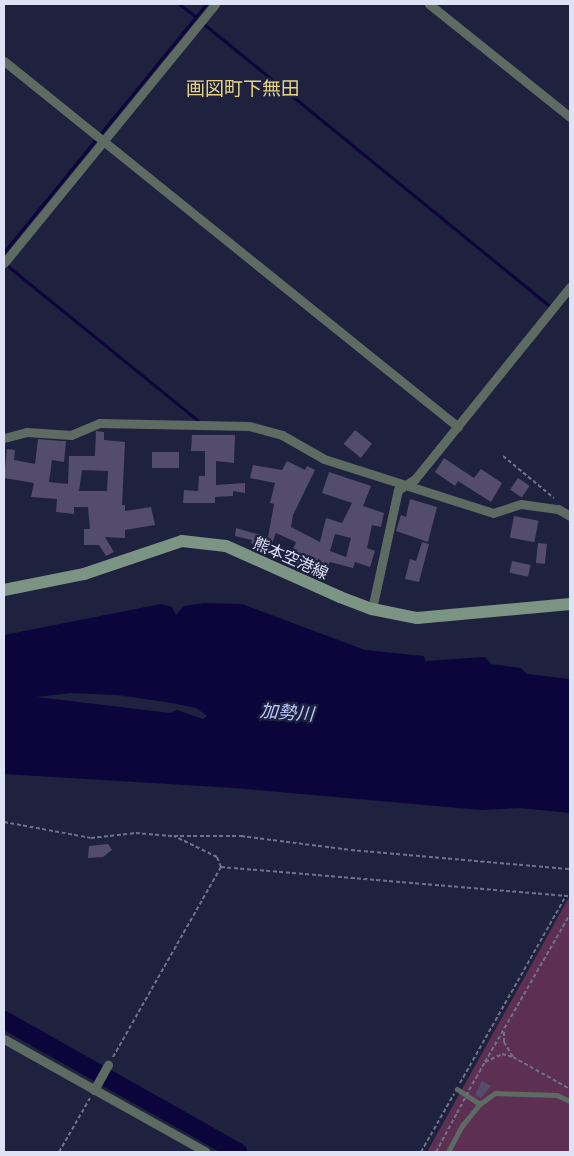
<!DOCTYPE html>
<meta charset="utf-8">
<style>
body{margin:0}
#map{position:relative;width:574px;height:1156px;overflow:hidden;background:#1e223e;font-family:"Open Sans","Noto Sans JP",sans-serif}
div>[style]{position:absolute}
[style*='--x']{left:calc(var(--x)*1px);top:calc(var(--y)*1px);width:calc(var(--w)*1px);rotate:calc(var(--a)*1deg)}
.green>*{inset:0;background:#5d2f53}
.water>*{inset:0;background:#0b053b}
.stream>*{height:3px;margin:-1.5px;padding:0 1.5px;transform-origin:1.5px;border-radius:1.5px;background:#0b053b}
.river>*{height:18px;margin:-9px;padding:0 9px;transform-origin:9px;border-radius:9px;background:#0b053b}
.building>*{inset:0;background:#544c6b;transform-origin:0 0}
.path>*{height:2px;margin-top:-1px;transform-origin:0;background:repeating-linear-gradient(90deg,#6e728a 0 4px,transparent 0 6.5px)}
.lane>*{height:4.5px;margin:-2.25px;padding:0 2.25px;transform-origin:2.25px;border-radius:2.25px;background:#5d6b62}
.street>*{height:9px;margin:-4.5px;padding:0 4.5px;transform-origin:4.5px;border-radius:4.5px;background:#5d6b62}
.secondary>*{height:12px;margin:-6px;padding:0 6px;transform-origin:6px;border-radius:6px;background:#7c9484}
.path-bridge>*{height:2px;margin-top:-1px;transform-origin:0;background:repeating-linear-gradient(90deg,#6e728a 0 4px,transparent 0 6.5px)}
span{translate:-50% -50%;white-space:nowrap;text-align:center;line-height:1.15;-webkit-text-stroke:4.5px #1e223e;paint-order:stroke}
.street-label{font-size:16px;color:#dee2f5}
.water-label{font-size:18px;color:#bdc8fd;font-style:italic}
.quarter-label{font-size:19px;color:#e6d385}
.frame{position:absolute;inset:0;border:5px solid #dee2f5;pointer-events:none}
</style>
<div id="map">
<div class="green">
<div style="clip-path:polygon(568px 899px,570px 899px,570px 1152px,427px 1152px)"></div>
</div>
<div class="water">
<div style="clip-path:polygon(evenodd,204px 603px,242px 604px,365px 650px,424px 656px,425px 661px,485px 657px,491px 664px,521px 668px,527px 674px,570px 679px,570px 813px,519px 808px,481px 810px,234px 788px,4px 774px,4px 635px,161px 604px,172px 607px,176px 615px,184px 606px,204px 603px,70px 693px,117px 695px,172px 703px,196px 708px,207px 716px,203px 719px,177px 710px,170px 713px,37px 697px,70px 693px)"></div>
</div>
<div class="stream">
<div style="--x:179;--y:4;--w:21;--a:37"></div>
<div style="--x:205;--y:25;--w:445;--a:39.2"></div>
<div style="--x:4;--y:252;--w:320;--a:-50.8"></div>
<div style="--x:4;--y:263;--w:254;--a:39.1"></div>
</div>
<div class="river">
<div style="--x:4;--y:1020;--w:269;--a:29.4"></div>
</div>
<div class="building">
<div style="left:355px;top:430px;width:22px;height:18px;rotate:39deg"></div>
<div style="clip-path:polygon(evenodd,96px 431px,104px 432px,104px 440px,125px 442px,122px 505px,125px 505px,125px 511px,151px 507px,155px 525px,125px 530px,125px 538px,105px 537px,114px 552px,106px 556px,99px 545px,84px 545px,84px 529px,90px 529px,88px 507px,74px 507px,74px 514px,56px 512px,57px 499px,31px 497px,34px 483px,4px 478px,7px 449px,15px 450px,14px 460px,35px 464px,38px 439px,61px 441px,66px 441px,64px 462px,52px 460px,49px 482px,68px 484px,69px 456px,95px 456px,96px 431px,82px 470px,108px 471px,107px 491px,79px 491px,82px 470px)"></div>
<div style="clip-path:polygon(192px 435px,235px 435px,234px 463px,216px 461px,216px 485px,245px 483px,245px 493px,233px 491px,233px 496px,215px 497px,215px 503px,183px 503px,184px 490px,198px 491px,199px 476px,205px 476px,205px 451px,191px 451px)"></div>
<div style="left:152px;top:452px;width:27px;height:16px"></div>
<div style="clip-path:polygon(444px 458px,474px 478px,481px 469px,502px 483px,491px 502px,458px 481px,455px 486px,435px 472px)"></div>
<div style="clip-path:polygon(evenodd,287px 461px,305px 470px,307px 466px,315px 470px,293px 515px,291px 527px,320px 542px,326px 518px,342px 523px,352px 503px,322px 493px,329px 472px,371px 486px,363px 506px,384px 513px,381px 527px,372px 525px,367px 548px,375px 551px,370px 567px,355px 562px,353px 568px,330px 562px,321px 580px,287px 564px,296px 542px,276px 533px,269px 551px,251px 543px,252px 540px,235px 536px,236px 528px,268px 537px,274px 504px,270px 503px,275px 483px,250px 478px,253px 465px,282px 470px,287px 461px,335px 534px,351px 538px,346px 557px,330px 551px,335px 534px)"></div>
<div style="left:518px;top:478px;width:14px;height:14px;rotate:34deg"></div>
<div style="clip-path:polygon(410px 499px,437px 507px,428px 542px,396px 531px,401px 515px,406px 517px)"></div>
<div style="left:514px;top:516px;width:25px;height:22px;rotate:11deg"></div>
<div style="clip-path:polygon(422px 542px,429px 544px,419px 582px,405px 579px,410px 559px,416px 561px)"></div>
<div style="left:538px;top:543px;width:9px;height:20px;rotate:6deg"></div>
<div style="left:512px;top:561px;width:19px;height:12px;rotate:12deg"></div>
<div style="clip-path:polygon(108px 844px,112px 850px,103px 857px,88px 858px,89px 846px)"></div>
<div style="clip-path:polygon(482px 1081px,491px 1086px,481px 1098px,475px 1095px)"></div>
</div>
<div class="path">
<div style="--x:503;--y:456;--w:66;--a:39.5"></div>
<div style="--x:4;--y:822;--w:88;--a:10.4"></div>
<div style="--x:91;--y:838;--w:45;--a:-6.3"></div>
<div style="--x:136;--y:833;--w:38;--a:5"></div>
<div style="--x:221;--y:867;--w:11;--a:-112"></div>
<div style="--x:217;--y:857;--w:48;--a:-154"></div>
<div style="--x:174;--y:836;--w:67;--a:0"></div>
<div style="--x:241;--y:836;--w:111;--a:7.3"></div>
<div style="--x:351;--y:850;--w:220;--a:5"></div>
<div style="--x:504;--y:1032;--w:10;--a:90"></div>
<div style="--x:504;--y:1042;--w:17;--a:59"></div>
<div style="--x:113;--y:1057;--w:219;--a:-60.4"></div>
<div style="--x:221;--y:867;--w:350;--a:4.8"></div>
<div style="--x:485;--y:1062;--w:171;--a:-60.1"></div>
<div style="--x:476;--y:1078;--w:18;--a:-61"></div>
<div style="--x:485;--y:1062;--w:19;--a:-25"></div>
<div style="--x:502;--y:1054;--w:11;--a:15"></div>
<div style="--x:513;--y:1057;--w:65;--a:29.3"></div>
<div style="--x:460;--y:1083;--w:215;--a:-60.5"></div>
<div style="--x:59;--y:1152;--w:62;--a:-60.1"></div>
<div style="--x:421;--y:1152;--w:67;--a:-60.4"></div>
<div style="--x:436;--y:1152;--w:44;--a:-61.7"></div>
</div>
<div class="lane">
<div style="--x:457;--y:1089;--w:27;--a:33"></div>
<div style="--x:448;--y:1152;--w:30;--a:-62"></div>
<div style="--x:462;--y:1126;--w:28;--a:-51"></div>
<div style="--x:480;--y:1104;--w:19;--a:-36"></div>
<div style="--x:495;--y:1093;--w:62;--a:1.8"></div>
<div style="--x:557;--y:1095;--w:14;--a:25"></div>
</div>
<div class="street">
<div style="--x:429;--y:4;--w:181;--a:38.7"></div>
<div style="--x:4;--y:61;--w:583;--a:38.87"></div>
<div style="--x:4;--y:263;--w:334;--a:-50.8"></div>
<div style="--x:4;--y:438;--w:24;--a:-15"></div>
<div style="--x:27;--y:432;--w:44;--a:3.9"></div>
<div style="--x:71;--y:435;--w:30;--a:-23"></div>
<div style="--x:99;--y:423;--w:150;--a:1.1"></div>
<div style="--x:249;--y:426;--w:34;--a:15"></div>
<div style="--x:282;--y:435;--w:48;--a:29.7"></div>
<div style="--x:324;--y:459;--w:177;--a:17.7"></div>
<div style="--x:493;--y:513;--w:29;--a:-18"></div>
<div style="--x:521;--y:504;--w:37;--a:8"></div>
<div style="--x:558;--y:509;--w:14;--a:30"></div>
<div style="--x:372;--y:609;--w:122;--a:-77.7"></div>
<div style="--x:398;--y:490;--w:20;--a:-33"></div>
<div style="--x:415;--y:479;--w:247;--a:-51.1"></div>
<div style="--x:4;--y:1039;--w:231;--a:29.2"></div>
<div style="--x:94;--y:1090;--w:29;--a:-61"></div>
</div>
<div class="secondary">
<div style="--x:4;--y:590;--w:82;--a:-11.3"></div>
<div style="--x:84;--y:574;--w:103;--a:-18.6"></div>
<div style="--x:182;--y:541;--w:44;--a:6.5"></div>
<div style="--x:226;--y:546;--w:125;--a:24.1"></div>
<div style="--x:340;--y:597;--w:34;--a:21"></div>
<div style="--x:372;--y:609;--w:46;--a:11.3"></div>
<div style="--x:417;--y:618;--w:154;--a:-5.2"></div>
</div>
<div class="path-bridge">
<div style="--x:457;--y:1113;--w:40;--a:-62"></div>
</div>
<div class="street-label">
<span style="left:291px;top:558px;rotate:24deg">熊本空港線</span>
</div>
<div class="water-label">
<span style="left:287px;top:712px;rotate:4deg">加勢川</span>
</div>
<div class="quarter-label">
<span style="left:243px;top:89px">画図町下無田</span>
</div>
<div class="frame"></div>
</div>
